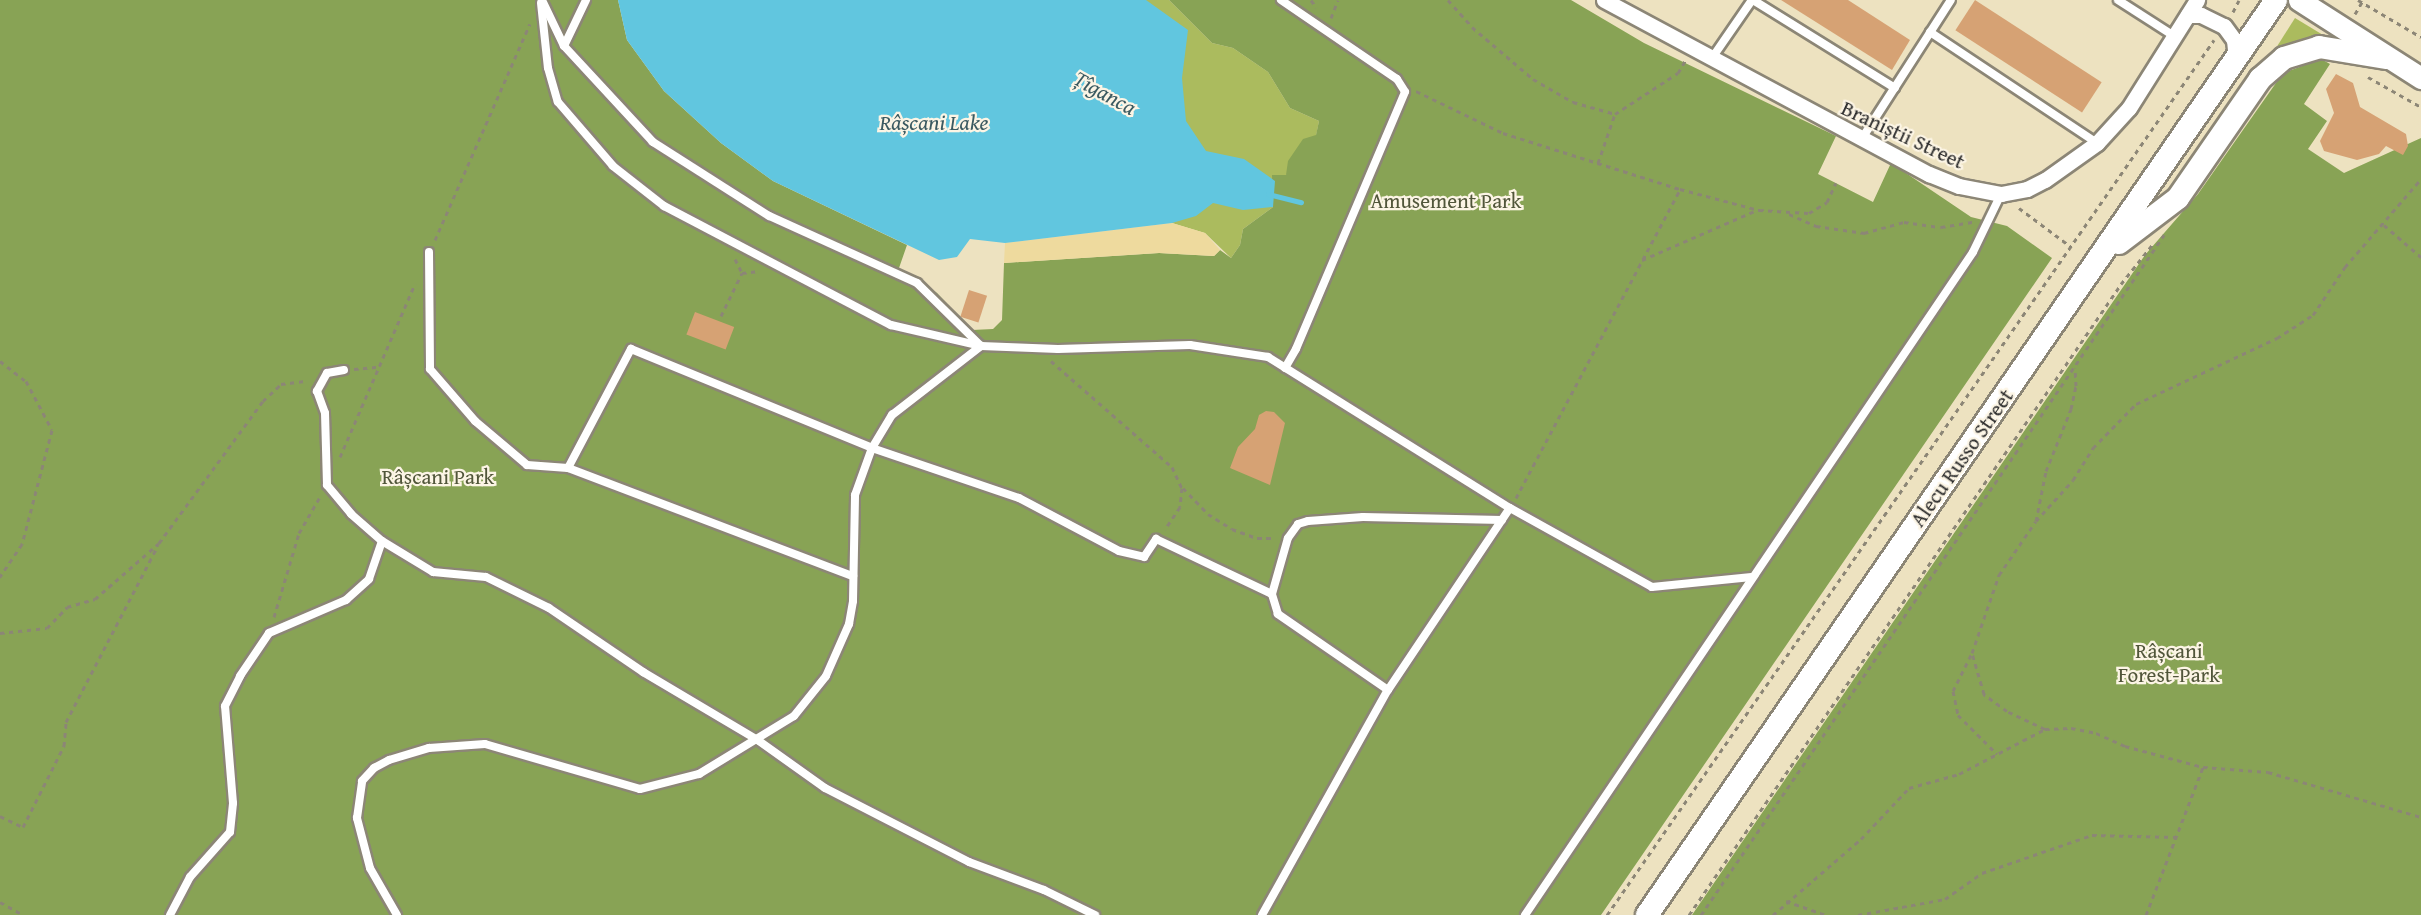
<!DOCTYPE html>
<meta charset="utf-8">
<style>
body{margin:0}
#map{position:relative;width:2421px;height:915px;overflow:hidden;background:#ede2c0;font-family:"Gentium Book Plus",serif}
div>[style]{position:absolute}
[style*='--x']{left:calc(var(--x)*1px);top:calc(var(--y)*1px);width:calc(var(--w)*1px);rotate:calc(var(--a)*1deg)}
.green>*{inset:0;background:#abbb5e}
.forest>*{inset:0;background:#88a355}
.sand>*{inset:0;background:#eeda9e}
.water>*{inset:0;background:#61c6df}
.stream>*{height:5px;margin:-2.5px;padding:0 2.5px;transform-origin:2.5px;border-radius:2.5px;background:#61c6df}
.building>*{inset:0;background:#d6a274;transform-origin:0 0}
.path>*{height:3px;margin-top:-1.5px;transform-origin:0;background:repeating-linear-gradient(90deg,#8c8676 0 4.5px,transparent 0 9px)}
.roads{filter:drop-shadow(2px 0 #8c8676) drop-shadow(-2px 0 #8c8676) drop-shadow(0 2px #8c8676) drop-shadow(0 -2px #8c8676)}
.service>*{height:8px;margin:-4px;padding:0 4px;transform-origin:4px;border-radius:4px;background:#fff}
.minor>*{height:15px;margin:-7.5px;padding:0 7.5px;transform-origin:7.5px;border-radius:7.5px;background:#fff}
.secondary>*{height:21px;margin:-10.5px;padding:0 10.5px;transform-origin:10.5px;border-radius:10.5px;background:#fff}
.primary>*{height:22px;margin:-11px;padding:0 11px;transform-origin:11px;border-radius:11px;background:#fff}
span{translate:-50% -50%;white-space:nowrap;text-align:center;line-height:1.15;-webkit-text-stroke:4.5px #fcf5e5;paint-order:stroke}
.street-label{font-size:21px;color:#2b2b2b}
.park-label{font-size:21px;color:#51563a}
.water-label{font-size:22px;color:#3b5a61;font-style:italic}
</style>
<div id="map">
<div class="green">
<div style="clip-path:polygon(1125px 0,1169px 0,1212px 43px,1233px 48px,1268px 72px,1290px 108px,1319px 121px,1316px 136px,1286px 175px,1275px 181px,1273px 207px,1243px 229px,1240px 245px,1231px 258px,1205px 233px,1172px 223px)"></div>
<div style="clip-path:polygon(2295px 18px,2328px 38px,2276px 48px)"></div>
</div>
<div class="forest">
<div style="clip-path:polygon(0 0,618px 0,627px 40px,664px 91px,721px 143px,773px 181px,907px 245px,899px 268px,937px 293px,972px 330px,993px 329px,1002px 320px,1004px 263px,1159px 253px,1214px 256px,1220px 250px,1231px 258px,1240px 245px,1243px 229px,1273px 207px,1272px 175px,1286px 175px,1288px 161px,1303px 139px,1316px 135px,1319px 121px,1290px 108px,1268px 72px,1233px 48px,1212px 43px,1169px 0,1571px 0,1644px 43px,1836px 136px,1818px 174px,1873px 202px,1891px 163px,1971px 217px,2007px 226px,2052px 258px,1601px 915px,0 915px)"></div>
<div style="clip-path:polygon(2321px 59px,2330px 64px,2304px 104px,2327px 121px,2308px 149px,2344px 173px,2421px 138px,2421px 915px,1692px 915px,2145px 255px,2198px 194px,2283px 73px)"></div>
</div>
<div class="sand">
<div style="clip-path:polygon(1172px 223px,1205px 233px,1220px 250px,1214px 256px,1159px 253px,1004px 263px,1005px 243px)"></div>
</div>
<div class="water">
<div style="clip-path:polygon(618px 0,1146px 0,1188px 30px,1182px 78px,1186px 121px,1206px 151px,1244px 159px,1275px 181px,1273px 207px,1243px 210px,1213px 203px,1196px 216px,1172px 223px,1005px 243px,970px 239px,957px 257px,939px 260px,773px 181px,721px 143px,664px 91px,627px 40px)"></div>
</div>
<div class="stream">
<div style="--x:1268;--y:194;--w:34;--a:14"></div>
</div>
<div class="building">
<div style="clip-path:polygon(1781px 0,1848px 0,1910px 40px,1892px 70px)"></div>
<div style="left:1975px;top:0;width:151px;height:36px;rotate:33deg"></div>
<div style="clip-path:polygon(2336px 74px,2353px 83px,2360px 107px,2406px 134px,2408px 146px,2403px 155px,2386px 146px,2379px 154px,2357px 160px,2324px 151px,2320px 141px,2334px 113px,2326px 89px)"></div>
<div style="left:969px;top:290px;width:19px;height:28px;rotate:18deg"></div>
<div style="left:695px;top:312px;width:42px;height:24px;rotate:21deg"></div>
<div style="clip-path:polygon(1266px 411px,1274px 412px,1285px 423px,1270px 485px,1230px 468px,1238px 447px,1255px 429px,1259px 415px)"></div>
</div>
<div class="path">
<div style="--x:1311;--y:0;--w:9;--a:54"></div>
<div style="--x:1448;--y:0;--w:36;--a:48"></div>
<div style="--x:1472;--y:27;--w:80;--a:40.4"></div>
<div style="--x:1533;--y:79;--w:46;--a:29.9"></div>
<div style="--x:1573;--y:102;--w:44;--a:15.9"></div>
<div style="--x:1615;--y:114;--w:75;--a:-33.1"></div>
<div style="--x:1678;--y:73;--w:14;--a:-60"></div>
<div style="--x:2358;--y:0;--w:73;--a:30.4"></div>
<div style="--x:2233;--y:12;--w:13;--a:-63"></div>
<div style="--x:2355;--y:14;--w:14;--a:-60"></div>
<div style="--x:1331;--y:18;--w:19;--a:-69"></div>
<div style="--x:2368;--y:77;--w:61;--a:29.5"></div>
<div style="--x:1416;--y:91;--w:97;--a:25.8"></div>
<div style="--x:1503;--y:133;--w:186;--a:17.6"></div>
<div style="--x:1680;--y:189;--w:82;--a:14.9"></div>
<div style="--x:1759;--y:210;--w:50;--a:3.4"></div>
<div style="--x:1809;--y:213;--w:21;--a:-31"></div>
<div style="--x:1827;--y:202;--w:21;--a:-65"></div>
<div style="--x:1598;--y:163;--w:52;--a:-70.9"></div>
<div style="--x:2019;--y:208;--w:64;--a:36.7"></div>
<div style="--x:1789;--y:214;--w:30;--a:24"></div>
<div style="--x:1816;--y:226;--w:49;--a:8.3"></div>
<div style="--x:1864;--y:233;--w:41;--a:-15.4"></div>
<div style="--x:1904;--y:222;--w:37;--a:8"></div>
<div style="--x:1941;--y:227;--w:33;--a:-9"></div>
<div style="--x:2384;--y:225;--w:49;--a:40.9"></div>
<div style="--x:435;--y:240;--w:236;--a:-66.3"></div>
<div style="--x:735;--y:259;--w:16;--a:63"></div>
<div style="--x:742;--y:273;--w:17;--a:-7"></div>
<div style="--x:1642;--y:260;--w:125;--a:-23.5"></div>
<div style="--x:721;--y:316;--w:48;--a:-64"></div>
<div style="--x:0;--y:361;--w:33;--a:38"></div>
<div style="--x:26;--y:381;--w:55;--a:62"></div>
<div style="--x:52;--y:430;--w:118;--a:104.7"></div>
<div style="--x:22;--y:544;--w:40;--a:124"></div>
<div style="--x:1051;--y:361;--w:161;--a:41.2"></div>
<div style="--x:1172;--y:467;--w:23;--a:65"></div>
<div style="--x:1182;--y:488;--w:19;--a:96"></div>
<div style="--x:1180;--y:507;--w:27;--a:124"></div>
<div style="--x:354;--y:369;--w:25;--a:-5"></div>
<div style="--x:340;--y:457;--w:189;--a:-66.6"></div>
<div style="--x:1183;--y:488;--w:36;--a:46"></div>
<div style="--x:1208;--y:514;--w:28;--a:32"></div>
<div style="--x:1232;--y:529;--w:27;--a:20"></div>
<div style="--x:1257;--y:538;--w:17;--a:0"></div>
<div style="--x:1516;--y:498;--w:350;--a:-62"></div>
<div style="--x:2036;--y:521;--w:55;--a:-47.9"></div>
<div style="--x:2073;--y:480;--w:38;--a:-58"></div>
<div style="--x:2093;--y:448;--w:62;--a:-45.7"></div>
<div style="--x:2136;--y:404;--w:156;--a:-25.1"></div>
<div style="--x:2277;--y:338;--w:43;--a:-32.6"></div>
<div style="--x:2313;--y:315;--w:58;--a:-56.3"></div>
<div style="--x:2345;--y:267;--w:116;--a:-49.2"></div>
<div style="--x:274;--y:617;--w:88;--a:-73.4"></div>
<div style="--x:299;--y:533;--w:44;--a:-59.9"></div>
<div style="--x:0;--y:633;--w:47;--a:-6.1"></div>
<div style="--x:47;--y:628;--w:29;--a:-46"></div>
<div style="--x:67;--y:607;--w:29;--a:-16"></div>
<div style="--x:95;--y:599;--w:85;--a:-41.2"></div>
<div style="--x:159;--y:543;--w:176;--a:-53.8"></div>
<div style="--x:263;--y:401;--w:25;--a:-43"></div>
<div style="--x:281;--y:384;--w:26;--a:-7"></div>
<div style="--x:1971;--y:655;--w:40;--a:116.6"></div>
<div style="--x:1953;--y:691;--w:25;--a:78"></div>
<div style="--x:1958;--y:715;--w:55;--a:45"></div>
<div style="--x:2045;--y:729;--w:42;--a:-154.7"></div>
<div style="--x:2007;--y:711;--w:29;--a:-144"></div>
<div style="--x:1984;--y:694;--w:43;--a:-106.3"></div>
<div style="--x:1972;--y:653;--w:83;--a:-70.9"></div>
<div style="--x:1999;--y:575;--w:65;--a:-55.6"></div>
<div style="--x:2036;--y:521;--w:51;--a:-78.7"></div>
<div style="--x:2046;--y:471;--w:67;--a:-68"></div>
<div style="--x:2071;--y:409;--w:24;--a:-78"></div>
<div style="--x:2076;--y:386;--w:18;--a:-93"></div>
<div style="--x:0;--y:816;--w:25;--a:26"></div>
<div style="--x:23;--y:827;--w:91;--a:-63.2"></div>
<div style="--x:64;--y:746;--w:24;--a:-85"></div>
<div style="--x:66;--y:722;--w:199;--a:-62.5"></div>
<div style="--x:1786;--y:901;--w:42;--a:19.3"></div>
<div style="--x:0;--y:902;--w:26;--a:29"></div>
<div style="--x:1607;--y:915;--w:1065;--a:-55.25"></div>
<div style="--x:1689;--y:915;--w:765;--a:-55.6"></div>
<div style="--x:2121;--y:284;--w:50;--a:-51.5"></div>
<div style="--x:1701;--y:915;--w:823;--a:-55.75"></div>
<div style="--x:1773;--y:915;--w:116;--a:-40.8"></div>
<div style="--x:1861;--y:839;--w:70;--a:-46.7"></div>
<div style="--x:1909;--y:788;--w:52;--a:-15.6"></div>
<div style="--x:1959;--y:774;--w:97;--a:-27.6"></div>
<div style="--x:2045;--y:729;--w:26;--a:-2"></div>
<div style="--x:2071;--y:728;--w:25;--a:11"></div>
<div style="--x:2096;--y:733;--w:32;--a:24"></div>
<div style="--x:2125;--y:746;--w:81;--a:15.1"></div>
<div style="--x:2203;--y:767;--w:65;--a:4.4"></div>
<div style="--x:2268;--y:772;--w:159;--a:16.4"></div>
<div style="--x:1858;--y:915;--w:88;--a:-10.4"></div>
<div style="--x:1945;--y:899;--w:45;--a:-35.1"></div>
<div style="--x:1982;--y:873;--w:116;--a:-19.1"></div>
<div style="--x:2092;--y:835;--w:83;--a:1.4"></div>
<div style="--x:2146;--y:915;--w:159;--a:-68.9"></div>
</div>
<div class="roads">
<div class="service">
<div style="--x:1281;--y:0;--w:140;--a:34.3"></div>
<div style="--x:1397;--y:79;--w:15;--a:58"></div>
<div style="--x:1405;--y:92;--w:279;--a:113"></div>
<div style="--x:1296;--y:349;--w:22;--a:120"></div>
<div style="--x:1753;--y:0;--w:167;--a:31.8"></div>
<div style="--x:2118;--y:0;--w:67;--a:32.7"></div>
<div style="--x:541;--y:3;--w:65;--a:83.9"></div>
<div style="--x:548;--y:68;--w:35;--a:74"></div>
<div style="--x:558;--y:102;--w:84;--a:49.3"></div>
<div style="--x:613;--y:166;--w:65;--a:38.1"></div>
<div style="--x:664;--y:206;--w:256;--a:27.7"></div>
<div style="--x:891;--y:325;--w:92;--a:13.1"></div>
<div style="--x:981;--y:346;--w:77;--a:2.2"></div>
<div style="--x:1058;--y:349;--w:132;--a:-1.7"></div>
<div style="--x:1190;--y:345;--w:79;--a:8.7"></div>
<div style="--x:1268;--y:357;--w:285;--a:32"></div>
<div style="--x:1510;--y:508;--w:162;--a:29.1"></div>
<div style="--x:1652;--y:587;--w:100;--a:-5.7"></div>
<div style="--x:1930;--y:32;--w:201;--a:33.6"></div>
<div style="--x:564;--y:46;--w:51;--a:-64.4"></div>
<div style="--x:1712;--y:58;--w:70;--a:-55.4"></div>
<div style="--x:1861;--y:140;--w:166;--a:-57.3"></div>
<div style="--x:429;--y:252;--w:117;--a:89.5"></div>
<div style="--x:430;--y:369;--w:69;--a:49.1"></div>
<div style="--x:475;--y:421;--w:68;--a:40.2"></div>
<div style="--x:527;--y:465;--w:41;--a:4.2"></div>
<div style="--x:568;--y:468;--w:305;--a:20.8"></div>
<div style="--x:344;--y:370;--w:17;--a:170"></div>
<div style="--x:327;--y:373;--w:21;--a:119"></div>
<div style="--x:317;--y:391;--w:23;--a:70"></div>
<div style="--x:325;--y:413;--w:72;--a:88.4"></div>
<div style="--x:327;--y:485;--w:38;--a:50"></div>
<div style="--x:351;--y:514;--w:41;--a:41.1"></div>
<div style="--x:382;--y:541;--w:60;--a:31.3"></div>
<div style="--x:433;--y:572;--w:53;--a:5.4"></div>
<div style="--x:486;--y:577;--w:70;--a:26.2"></div>
<div style="--x:549;--y:608;--w:114;--a:34.2"></div>
<div style="--x:643;--y:672;--w:135;--a:30.7"></div>
<div style="--x:759;--y:741;--w:81;--a:35.5"></div>
<div style="--x:825;--y:788;--w:162;--a:27.2"></div>
<div style="--x:969;--y:862;--w:80;--a:20.5"></div>
<div style="--x:1044;--y:890;--w:57;--a:26.1"></div>
<div style="--x:568;--y:468;--w:135;--a:-62.1"></div>
<div style="--x:631;--y:349;--w:261;--a:22.3"></div>
<div style="--x:872;--y:448;--w:155;--a:18.8"></div>
<div style="--x:1019;--y:498;--w:113;--a:27.9"></div>
<div style="--x:1119;--y:551;--w:26;--a:13"></div>
<div style="--x:1144;--y:557;--w:22;--a:-56"></div>
<div style="--x:1156;--y:539;--w:128;--a:25.4"></div>
<div style="--x:1388;--y:690;--w:134;--a:-145.4"></div>
<div style="--x:1278;--y:614;--w:21;--a:-107"></div>
<div style="--x:1272;--y:594;--w:58;--a:-74.1"></div>
<div style="--x:1288;--y:538;--w:17;--a:-54"></div>
<div style="--x:1298;--y:524;--w:10;--a:-17"></div>
<div style="--x:1308;--y:521;--w:55;--a:-4.2"></div>
<div style="--x:1363;--y:517;--w:139;--a:1.2"></div>
<div style="--x:170;--y:915;--w:43;--a:-62.2"></div>
<div style="--x:190;--y:877;--w:60;--a:-48.4"></div>
<div style="--x:230;--y:832;--w:29;--a:-84"></div>
<div style="--x:233;--y:803;--w:97;--a:-94.7"></div>
<div style="--x:225;--y:706;--w:34;--a:-63"></div>
<div style="--x:240;--y:676;--w:52;--a:-56"></div>
<div style="--x:269;--y:633;--w:84;--a:-23.2"></div>
<div style="--x:346;--y:600;--w:31;--a:-42"></div>
<div style="--x:369;--y:579;--w:40;--a:-71.1"></div>
<div style="--x:397;--y:915;--w:54;--a:-119.9"></div>
<div style="--x:370;--y:868;--w:52;--a:-104.6"></div>
<div style="--x:357;--y:818;--w:37;--a:-82"></div>
<div style="--x:362;--y:781;--w:18;--a:-47"></div>
<div style="--x:374;--y:768;--w:17;--a:-28"></div>
<div style="--x:389;--y:760;--w:42;--a:-16.7"></div>
<div style="--x:429;--y:748;--w:56;--a:-4.1"></div>
<div style="--x:485;--y:744;--w:161;--a:16.2"></div>
<div style="--x:640;--y:789;--w:61;--a:-14.3"></div>
<div style="--x:699;--y:774;--w:111;--a:-31.4"></div>
<div style="--x:794;--y:716;--w:51;--a:-51.3"></div>
<div style="--x:826;--y:676;--w:57;--a:-66.1"></div>
<div style="--x:849;--y:624;--w:23;--a:-80"></div>
<div style="--x:853;--y:601;--w:106;--a:-88.9"></div>
<div style="--x:855;--y:495;--w:50;--a:-70.1"></div>
<div style="--x:872;--y:448;--w:39;--a:-59"></div>
<div style="--x:892;--y:415;--w:113;--a:-37.8"></div>
<div style="--x:981;--y:346;--w:90;--a:-135.5"></div>
<div style="--x:917;--y:283;--w:162;--a:-155.6"></div>
<div style="--x:769;--y:216;--w:138;--a:-147.5"></div>
<div style="--x:653;--y:142;--w:131;--a:-132.8"></div>
<div style="--x:564;--y:46;--w:51;--a:-115.6"></div>
<div style="--x:1262;--y:915;--w:258;--a:-60.8"></div>
<div style="--x:1388;--y:690;--w:219;--a:-56.2"></div>
<div style="--x:1525;--y:915;--w:800;--a:-55.95"></div>
<div style="--x:1973;--y:252;--w:64;--a:-64.2"></div>
</div>
<div class="minor">
<div style="--x:1604;--y:0;--w:369;--a:28.2"></div>
<div style="--x:1929;--y:174;--w:32;--a:22"></div>
<div style="--x:1959;--y:186;--w:43;--a:10.8"></div>
<div style="--x:2001;--y:194;--w:26;--a:-11"></div>
<div style="--x:2027;--y:189;--w:20;--a:-27"></div>
<div style="--x:2045;--y:180;--w:64;--a:-35.4"></div>
<div style="--x:2097;--y:143;--w:47;--a:-47.6"></div>
<div style="--x:2129;--y:108;--w:128;--a:-57.8"></div>
<div style="--x:2188;--y:15;--w:13;--a:0"></div>
<div style="--x:2201;--y:15;--w:25;--a:26"></div>
<div style="--x:2224;--y:26;--w:17;--a:54"></div>
<div style="--x:2234;--y:40;--w:20;--a:84"></div>
</div>
<div class="secondary">
<div style="--x:2299;--y:0;--w:145;--a:32.6"></div>
</div>
<div class="primary">
<div style="--x:2119;--y:243;--w:74;--a:-37.3"></div>
<div style="--x:2178;--y:198;--w:145;--a:-55.4"></div>
<div style="--x:2260;--y:79;--w:32;--a:-41"></div>
<div style="--x:2284;--y:58;--w:37;--a:-17"></div>
<div style="--x:2319;--y:47;--w:69;--a:9.2"></div>
<div style="--x:1647;--y:915;--w:1110;--a:-55.49"></div>
</div>
</div>
<div class="street-label">
<span style="left:1903px;top:135px;rotate:25deg">Braniștii Street</span>
<span style="left:1962px;top:458px;rotate:-55deg">Alecu Russo Street</span>
</div>
<div class="park-label">
<span style="left:1446px;top:201px">Amusement Park</span>
<span style="left:438px;top:477px">Râșcani Park</span>
<span style="left:2169px;top:663px">Râșcani<br>Forest-Park</span>
</div>
<div class="water-label">
<span style="left:1105px;top:93px;rotate:29deg">Țîganca</span>
<span style="left:934px;top:123px">Râșcani Lake</span>
</div>
</div>
